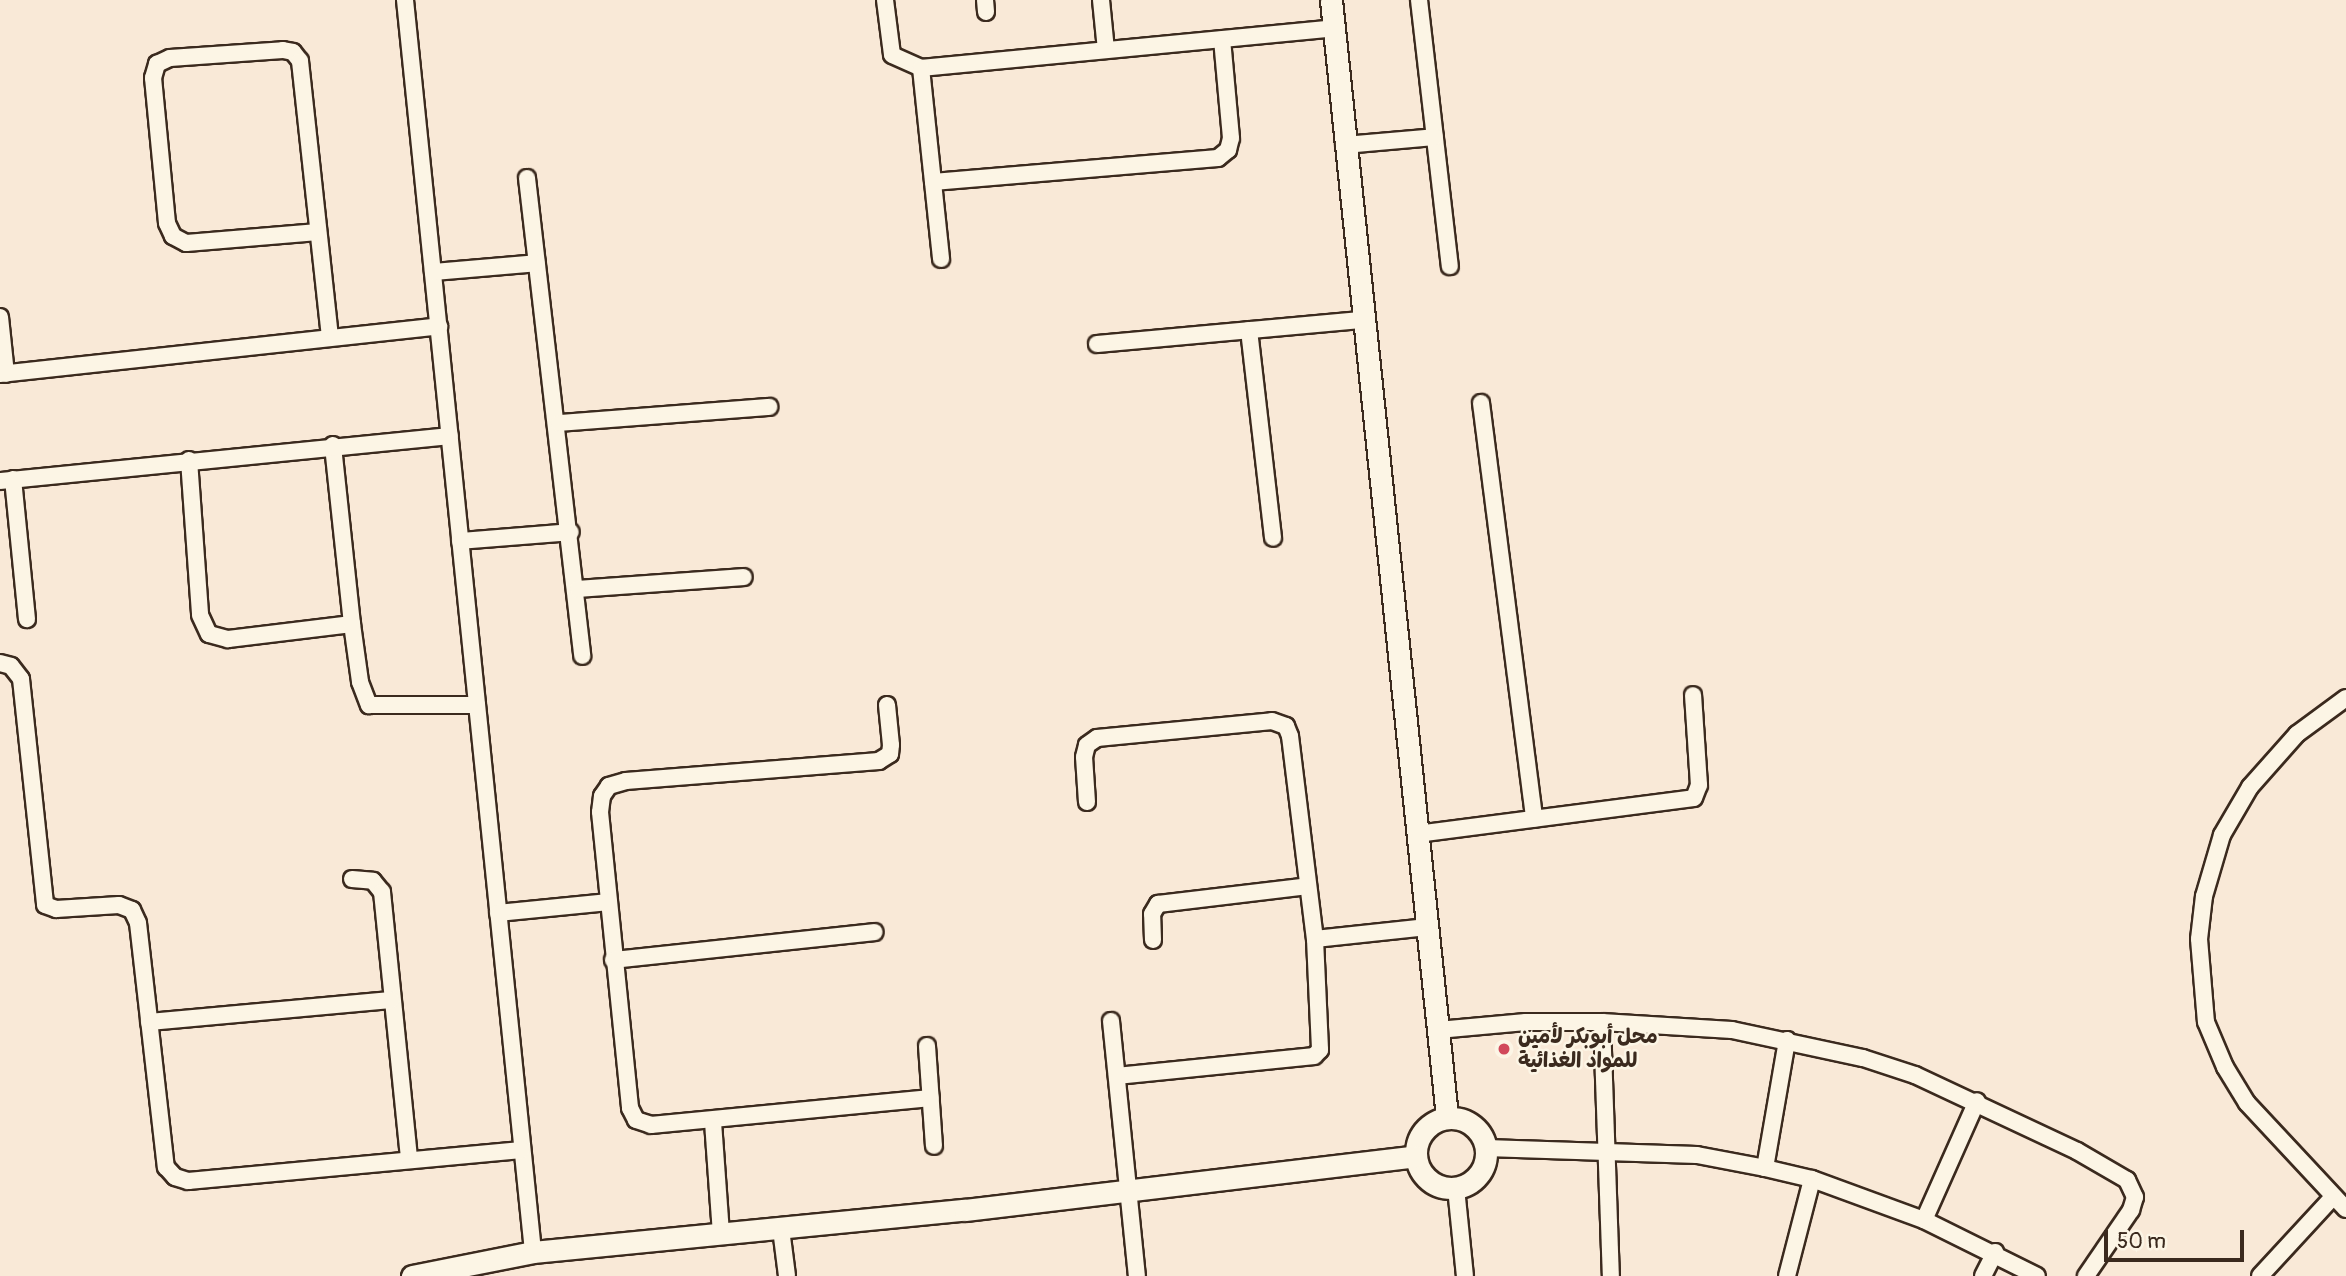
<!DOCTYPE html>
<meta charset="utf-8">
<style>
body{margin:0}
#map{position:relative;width:2346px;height:1276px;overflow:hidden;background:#f9e9d7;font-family:Pangolin,"Playpen Sans Arabic",sans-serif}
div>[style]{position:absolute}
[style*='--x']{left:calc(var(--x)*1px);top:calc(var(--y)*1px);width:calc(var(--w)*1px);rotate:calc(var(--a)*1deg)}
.roads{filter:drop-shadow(2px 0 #3b2a1e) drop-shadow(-2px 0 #3b2a1e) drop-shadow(0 2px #3b2a1e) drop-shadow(0 -2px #3b2a1e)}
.street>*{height:16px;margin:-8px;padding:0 8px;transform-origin:8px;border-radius:8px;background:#fcf5e5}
.secondary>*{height:21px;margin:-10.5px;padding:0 10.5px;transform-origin:10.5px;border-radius:10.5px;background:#fcf5e5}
.secondary>.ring{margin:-10.5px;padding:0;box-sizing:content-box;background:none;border:21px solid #fcf5e5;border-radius:50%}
.dots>*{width:19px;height:19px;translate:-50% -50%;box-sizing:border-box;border:4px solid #fcf5e5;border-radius:50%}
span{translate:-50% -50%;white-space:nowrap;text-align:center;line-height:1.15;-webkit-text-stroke:5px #fcf5e5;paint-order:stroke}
.poi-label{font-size:21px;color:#3b2a1e;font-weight:700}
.left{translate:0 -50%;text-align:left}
.scale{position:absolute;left:2104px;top:1230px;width:140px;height:32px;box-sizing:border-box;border:4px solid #3b2a1e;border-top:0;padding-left:9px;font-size:21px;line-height:24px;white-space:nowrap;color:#3b2a1e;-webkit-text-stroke:5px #fcf5e5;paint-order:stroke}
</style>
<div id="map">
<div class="roads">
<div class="street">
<div style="--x:405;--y:0;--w:1259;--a:84.16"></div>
<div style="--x:885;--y:0;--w:55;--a:82.7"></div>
<div style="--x:892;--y:55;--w:32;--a:24"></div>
<div style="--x:921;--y:68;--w:415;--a:-5.5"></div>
<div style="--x:985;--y:0;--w:12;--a:85"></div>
<div style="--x:1101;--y:0;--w:50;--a:84.3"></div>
<div style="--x:1419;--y:0;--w:268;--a:83.4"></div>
<div style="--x:921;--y:68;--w:192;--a:84"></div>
<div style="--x:1344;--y:145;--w:91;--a:-5"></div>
<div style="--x:527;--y:178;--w:481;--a:83.4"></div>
<div style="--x:933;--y:182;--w:286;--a:-4.8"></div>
<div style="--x:1218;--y:158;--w:13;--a:-39"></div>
<div style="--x:1228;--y:150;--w:12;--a:-76"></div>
<div style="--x:1231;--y:138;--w:99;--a:-95.2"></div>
<div style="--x:318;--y:232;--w:132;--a:175.2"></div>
<div style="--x:186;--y:243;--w:15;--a:-152"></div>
<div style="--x:173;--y:236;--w:14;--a:-115"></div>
<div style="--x:167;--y:223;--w:146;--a:-95.5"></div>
<div style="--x:153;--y:78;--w:15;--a:-74"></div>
<div style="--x:157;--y:64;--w:14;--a:-25"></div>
<div style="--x:170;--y:58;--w:113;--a:-4"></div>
<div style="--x:283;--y:50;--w:10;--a:11"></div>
<div style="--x:293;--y:52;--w:11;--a:52"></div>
<div style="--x:300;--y:61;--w:278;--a:83.8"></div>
<div style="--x:433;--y:272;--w:104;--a:-4.9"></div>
<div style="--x:0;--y:317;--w:57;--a:84"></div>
<div style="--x:1249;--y:330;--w:209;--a:83.4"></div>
<div style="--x:1097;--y:344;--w:265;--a:-5.2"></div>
<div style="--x:0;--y:374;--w:442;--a:-6.2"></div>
<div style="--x:1481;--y:403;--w:419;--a:82.7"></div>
<div style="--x:559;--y:423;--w:211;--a:-4.4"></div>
<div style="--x:189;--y:460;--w:155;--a:85.9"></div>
<div style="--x:200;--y:615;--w:21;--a:65"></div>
<div style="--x:209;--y:634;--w:20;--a:15"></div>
<div style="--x:228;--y:639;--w:125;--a:-6.9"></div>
<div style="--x:352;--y:624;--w:180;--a:-96.1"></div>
<div style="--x:13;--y:479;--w:141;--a:84.3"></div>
<div style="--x:0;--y:481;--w:452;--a:-5.7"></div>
<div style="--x:460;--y:541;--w:111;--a:-4.6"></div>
<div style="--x:578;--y:589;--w:166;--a:-4.1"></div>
<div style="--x:352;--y:624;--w:59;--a:82.1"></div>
<div style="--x:360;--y:682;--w:25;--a:69"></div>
<div style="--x:369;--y:705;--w:108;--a:0"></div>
<div style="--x:0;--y:663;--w:11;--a:15"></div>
<div style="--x:11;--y:666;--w:16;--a:52"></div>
<div style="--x:21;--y:679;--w:227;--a:83.9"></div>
<div style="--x:45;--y:905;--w:12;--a:20"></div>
<div style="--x:56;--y:909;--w:63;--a:-3.6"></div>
<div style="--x:119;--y:905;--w:14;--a:21"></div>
<div style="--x:132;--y:910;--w:14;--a:65"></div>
<div style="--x:138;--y:923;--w:246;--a:83.5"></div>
<div style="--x:166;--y:1167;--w:13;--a:48"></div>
<div style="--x:175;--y:1177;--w:14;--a:17"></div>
<div style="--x:188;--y:1181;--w:335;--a:-5.3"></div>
<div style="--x:2346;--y:698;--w:61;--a:143.7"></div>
<div style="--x:2297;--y:734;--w:71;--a:131.6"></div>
<div style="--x:2250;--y:787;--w:56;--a:120.3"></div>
<div style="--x:2222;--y:835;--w:64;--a:106.4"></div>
<div style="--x:2204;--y:896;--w:43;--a:96.6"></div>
<div style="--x:2199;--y:939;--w:83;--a:85.2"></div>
<div style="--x:2206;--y:1022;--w:49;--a:67.1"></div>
<div style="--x:2225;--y:1067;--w:42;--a:58.6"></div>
<div style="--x:2247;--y:1103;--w:145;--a:47"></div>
<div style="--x:887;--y:705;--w:40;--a:84.3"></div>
<div style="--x:891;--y:745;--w:9;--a:96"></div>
<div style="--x:890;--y:754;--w:13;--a:148"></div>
<div style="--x:879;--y:761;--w:254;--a:175.5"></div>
<div style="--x:626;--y:781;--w:18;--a:164"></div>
<div style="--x:609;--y:786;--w:12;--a:125"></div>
<div style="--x:602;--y:796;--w:16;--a:97"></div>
<div style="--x:600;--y:812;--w:298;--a:84.2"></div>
<div style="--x:630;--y:1108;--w:13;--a:63"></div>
<div style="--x:636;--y:1120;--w:16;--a:18"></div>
<div style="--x:651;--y:1125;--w:281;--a:-5.5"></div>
<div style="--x:1087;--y:802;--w:45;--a:-93.8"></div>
<div style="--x:1084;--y:757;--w:12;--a:-76"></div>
<div style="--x:1087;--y:745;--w:12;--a:-35"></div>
<div style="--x:1097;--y:738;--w:176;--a:-5.5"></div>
<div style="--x:1272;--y:721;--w:15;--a:20"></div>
<div style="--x:1286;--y:726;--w:11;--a:68"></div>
<div style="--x:1290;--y:736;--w:205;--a:83"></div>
<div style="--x:1315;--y:939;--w:111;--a:87.4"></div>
<div style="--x:1320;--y:1050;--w:8;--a:135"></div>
<div style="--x:1314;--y:1056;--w:198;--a:174.2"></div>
<div style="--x:1417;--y:834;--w:279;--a:-7.4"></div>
<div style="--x:1694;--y:798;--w:14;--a:-69"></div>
<div style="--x:1699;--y:785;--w:90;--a:-93.8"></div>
<div style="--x:352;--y:879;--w:21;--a:5"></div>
<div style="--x:373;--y:881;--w:14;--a:51"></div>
<div style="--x:382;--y:892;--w:268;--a:84.2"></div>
<div style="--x:498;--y:913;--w:111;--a:-5.7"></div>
<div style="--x:1315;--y:939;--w:113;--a:-6.1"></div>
<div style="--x:1153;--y:940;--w:26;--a:-92"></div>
<div style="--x:1152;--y:914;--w:12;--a:-59"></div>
<div style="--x:1158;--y:904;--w:151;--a:-6.8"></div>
<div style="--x:613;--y:960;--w:263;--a:-6.1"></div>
<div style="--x:1111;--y:1021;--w:256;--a:84.2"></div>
<div style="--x:149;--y:1022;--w:243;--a:-5.2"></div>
<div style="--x:1602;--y:1022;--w:254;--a:88"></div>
<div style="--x:1438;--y:1030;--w:88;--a:-5.2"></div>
<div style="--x:1526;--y:1022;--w:76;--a:0"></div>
<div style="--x:1602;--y:1022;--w:130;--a:3.5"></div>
<div style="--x:1732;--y:1030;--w:134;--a:12.1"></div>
<div style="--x:1863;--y:1058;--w:55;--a:18.1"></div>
<div style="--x:1915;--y:1075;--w:179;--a:25.1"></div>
<div style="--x:2077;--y:1151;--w:58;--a:30.1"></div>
<div style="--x:2127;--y:1180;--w:19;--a:65"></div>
<div style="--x:2135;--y:1197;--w:14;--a:107"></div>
<div style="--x:2131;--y:1210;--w:80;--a:124.3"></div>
<div style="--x:927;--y:1046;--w:100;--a:86"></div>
<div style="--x:713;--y:1122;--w:112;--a:85.9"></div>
<div style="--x:1486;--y:1148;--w:211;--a:1.9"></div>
<div style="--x:1697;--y:1155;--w:69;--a:10.8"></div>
<div style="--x:1765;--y:1168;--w:48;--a:13.2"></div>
<div style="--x:1812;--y:1179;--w:119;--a:20.1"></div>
<div style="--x:1924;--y:1220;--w:126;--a:26.4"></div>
<div style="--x:1765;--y:1168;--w:130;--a:-80.2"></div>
<div style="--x:1456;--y:1188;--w:88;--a:84.2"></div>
<div style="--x:1924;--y:1220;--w:130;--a:-66"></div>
<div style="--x:781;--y:1229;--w:47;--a:82.7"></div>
<div style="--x:1787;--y:1276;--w:100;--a:-75.5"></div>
<div style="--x:1983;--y:1276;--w:27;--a:-63"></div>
<div style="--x:2260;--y:1276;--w:108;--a:-47.3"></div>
</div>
<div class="secondary">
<div style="--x:1331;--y:0;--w:1123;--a:84.07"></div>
<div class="ring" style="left:1416px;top:1118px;width:49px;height:49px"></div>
<div style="--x:412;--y:1276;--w:123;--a:-11.2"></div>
<div style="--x:533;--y:1252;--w:434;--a:-5.6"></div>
<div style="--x:965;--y:1210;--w:453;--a:-6.8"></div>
</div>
</div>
<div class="dots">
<div style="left:1504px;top:1049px;background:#d1495b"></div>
</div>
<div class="poi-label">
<span class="left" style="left:1518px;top:1049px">محل أبوبكر لأمين<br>للمواد الغذائية</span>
</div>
<div class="scale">50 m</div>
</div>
